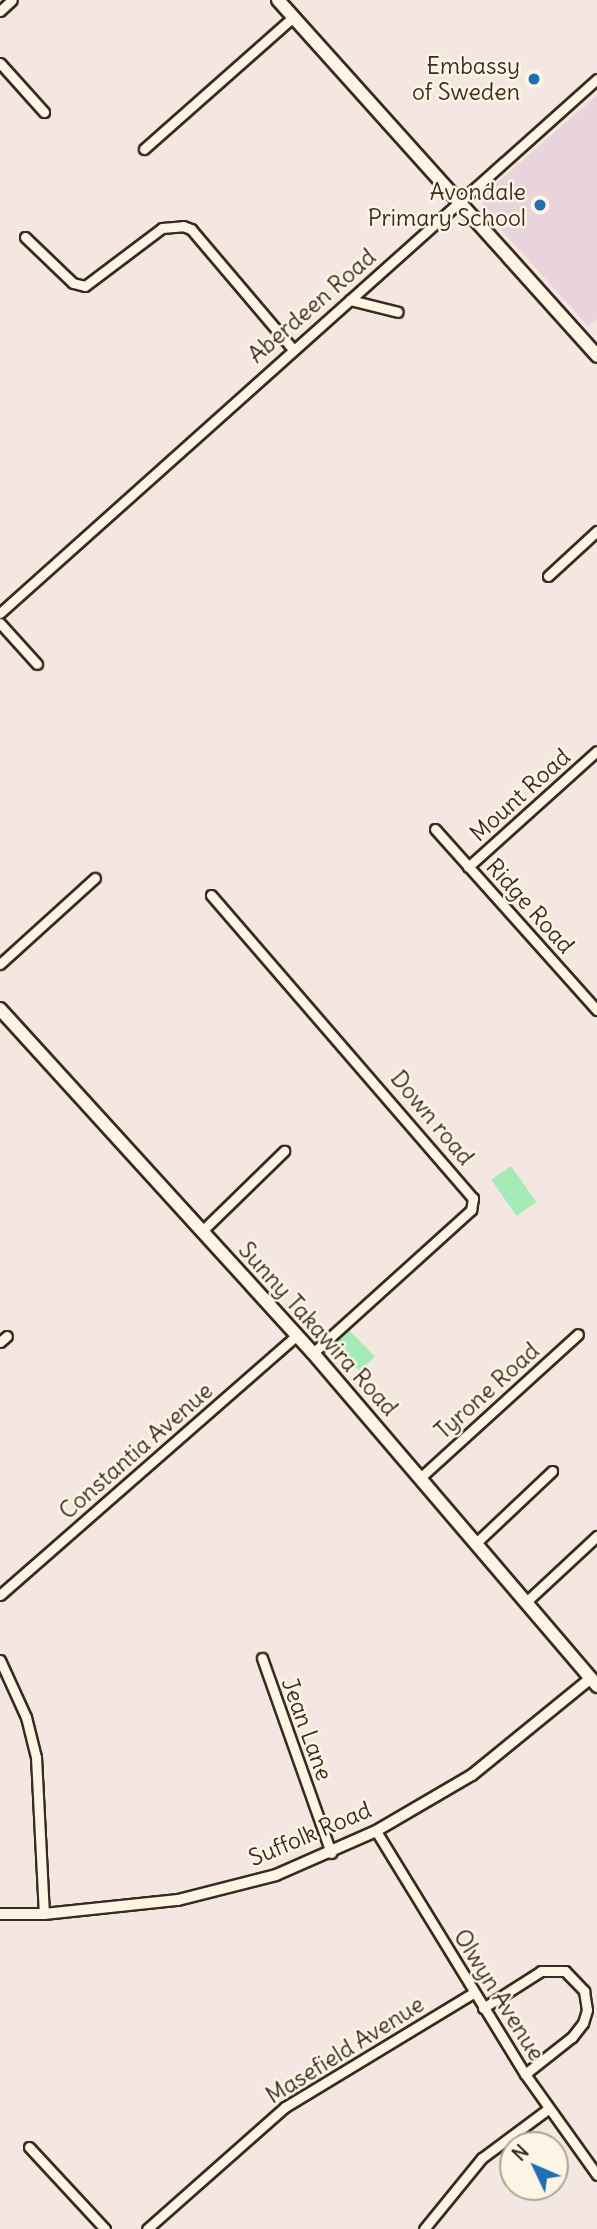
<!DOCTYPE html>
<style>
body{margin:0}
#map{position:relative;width:597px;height:2229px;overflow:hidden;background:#f4e6e1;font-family:Delius,sans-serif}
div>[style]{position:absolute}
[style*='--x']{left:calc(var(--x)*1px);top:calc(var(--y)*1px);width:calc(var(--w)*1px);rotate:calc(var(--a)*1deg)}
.built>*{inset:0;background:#ead4dc}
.green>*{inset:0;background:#a5ebb7;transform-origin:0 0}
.roads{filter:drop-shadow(2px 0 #3b2a1e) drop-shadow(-2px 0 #3b2a1e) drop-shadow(0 2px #3b2a1e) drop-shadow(0 -2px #3b2a1e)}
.minor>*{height:9px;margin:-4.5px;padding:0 4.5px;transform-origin:4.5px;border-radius:4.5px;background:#fcf5e5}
.tertiary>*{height:10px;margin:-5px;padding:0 5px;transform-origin:5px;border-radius:5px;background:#fcf5e5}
.secondary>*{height:12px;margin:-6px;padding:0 6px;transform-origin:6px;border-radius:6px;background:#fcf5e5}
.dots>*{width:19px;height:19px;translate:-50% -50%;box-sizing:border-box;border:4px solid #fcf5e5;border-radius:50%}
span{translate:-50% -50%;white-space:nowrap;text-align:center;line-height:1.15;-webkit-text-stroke:5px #fcf5e5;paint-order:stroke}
.poi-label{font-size:23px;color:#3b2a1e}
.right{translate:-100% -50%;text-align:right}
.street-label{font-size:23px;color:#3b2a1e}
.north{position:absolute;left:499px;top:2131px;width:70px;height:70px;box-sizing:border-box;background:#fcf5e5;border:2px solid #afa495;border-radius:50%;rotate:314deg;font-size:19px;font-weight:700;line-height:28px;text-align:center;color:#3b2a1e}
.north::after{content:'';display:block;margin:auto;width:24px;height:32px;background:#1f6fb2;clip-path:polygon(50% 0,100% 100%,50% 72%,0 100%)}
</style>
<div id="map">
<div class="built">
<div style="clip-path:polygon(597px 95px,597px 319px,588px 326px,486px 213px,481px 197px)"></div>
</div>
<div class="green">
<div style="left:511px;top:1166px;width:44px;height:24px;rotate:55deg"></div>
<div style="left:349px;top:1330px;width:37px;height:21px;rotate:46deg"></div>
</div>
<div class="roads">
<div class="minor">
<div style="--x:0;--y:11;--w:16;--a:-43"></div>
<div style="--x:0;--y:63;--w:66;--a:48.1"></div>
<div style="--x:144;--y:149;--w:199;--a:-41.5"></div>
<div style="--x:25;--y:237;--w:66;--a:43.8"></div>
<div style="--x:73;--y:283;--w:12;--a:14"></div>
<div style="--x:85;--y:286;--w:96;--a:-37"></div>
<div style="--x:162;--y:228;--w:21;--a:-5"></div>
<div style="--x:183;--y:226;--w:9;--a:21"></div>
<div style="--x:191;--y:229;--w:156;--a:49.7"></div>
<div style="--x:350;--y:300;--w:49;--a:14"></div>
<div style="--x:548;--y:576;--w:67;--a:-42.6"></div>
<div style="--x:0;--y:613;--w:801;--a:-41.81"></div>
<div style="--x:0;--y:623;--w:55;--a:47.9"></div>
<div style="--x:435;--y:829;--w:243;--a:48.2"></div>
<div style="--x:468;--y:867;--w:173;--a:-42"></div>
<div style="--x:211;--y:895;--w:401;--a:49.2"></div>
<div style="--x:473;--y:1198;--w:12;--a:99"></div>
<div style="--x:471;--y:1210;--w:213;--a:137.9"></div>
<div style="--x:0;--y:964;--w:128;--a:-42.2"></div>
<div style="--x:202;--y:1231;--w:115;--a:-44.3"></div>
<div style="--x:0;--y:1342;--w:9;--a:-41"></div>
<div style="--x:421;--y:1477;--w:212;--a:-42.3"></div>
<div style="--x:478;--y:1541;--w:102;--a:-43.4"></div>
<div style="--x:0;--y:1595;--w:395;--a:-41.2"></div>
<div style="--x:527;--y:1601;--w:96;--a:-42.9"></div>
<div style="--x:262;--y:1658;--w:207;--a:70.5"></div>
<div style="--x:0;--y:1660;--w:63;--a:65.5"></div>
<div style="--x:26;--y:1717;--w:41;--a:76"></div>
<div style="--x:36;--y:1757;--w:157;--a:87.1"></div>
<div style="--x:376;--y:1831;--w:285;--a:58.5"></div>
<div style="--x:525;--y:2074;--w:124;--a:54.5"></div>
<div style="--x:483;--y:2008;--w:69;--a:-32.5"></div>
<div style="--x:541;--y:1971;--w:24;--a:0"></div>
<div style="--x:565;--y:1971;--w:28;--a:46"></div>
<div style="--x:584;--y:1991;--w:19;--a:81"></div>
<div style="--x:587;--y:2010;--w:14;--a:107"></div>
<div style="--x:583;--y:2023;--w:18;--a:128"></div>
<div style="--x:572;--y:2037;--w:60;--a:141.8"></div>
<div style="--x:29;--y:2147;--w:112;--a:47.2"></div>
<div style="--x:147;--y:2229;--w:184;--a:-41.5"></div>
<div style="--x:285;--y:2107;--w:220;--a:-31.2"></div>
<div style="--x:424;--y:2229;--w:92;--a:-50.8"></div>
<div style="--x:482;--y:2158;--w:82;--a:-36.6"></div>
</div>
<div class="tertiary">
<div style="--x:0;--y:1914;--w:44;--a:0"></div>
<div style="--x:44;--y:1914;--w:135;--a:-6"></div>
<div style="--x:178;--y:1900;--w:101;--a:-14.3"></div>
<div style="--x:276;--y:1875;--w:109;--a:-23.7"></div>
<div style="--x:376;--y:1831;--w:111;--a:-30.3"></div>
<div style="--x:472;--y:1775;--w:154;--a:-39.2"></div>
</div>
<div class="secondary">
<div style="--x:278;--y:0;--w:478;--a:48.1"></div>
<div style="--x:0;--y:1009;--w:465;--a:47.7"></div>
<div style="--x:313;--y:1353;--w:438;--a:49.5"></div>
</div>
</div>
<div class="dots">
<div style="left:534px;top:79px;background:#1f6fb2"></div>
<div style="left:540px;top:205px;background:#1f6fb2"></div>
</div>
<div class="poi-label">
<span class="right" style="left:520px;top:79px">Embassy<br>of Sweden</span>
<span class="right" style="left:526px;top:205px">Avondale<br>Primary School</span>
</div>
<div class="street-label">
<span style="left:312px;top:306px;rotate:-41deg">Aberdeen Road</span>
<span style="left:520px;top:795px;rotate:-42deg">Mount Road</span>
<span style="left:530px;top:906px;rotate:48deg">Ridge Road</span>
<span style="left:432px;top:1118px;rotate:50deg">Down road</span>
<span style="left:318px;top:1329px;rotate:48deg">Sunny Takawira Road</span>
<span style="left:487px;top:1391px;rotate:-42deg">Tyrone Road</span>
<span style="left:136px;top:1451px;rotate:-41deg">Constantia Avenue</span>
<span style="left:307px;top:1729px;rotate:70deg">Jean Lane</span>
<span style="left:310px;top:1834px;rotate:-23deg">Suffolk Road</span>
<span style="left:499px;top:1995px;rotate:58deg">Olwyn Avenue</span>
<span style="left:345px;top:2050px;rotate:-32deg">Masefield Avenue</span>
</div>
<div class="north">N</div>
</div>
